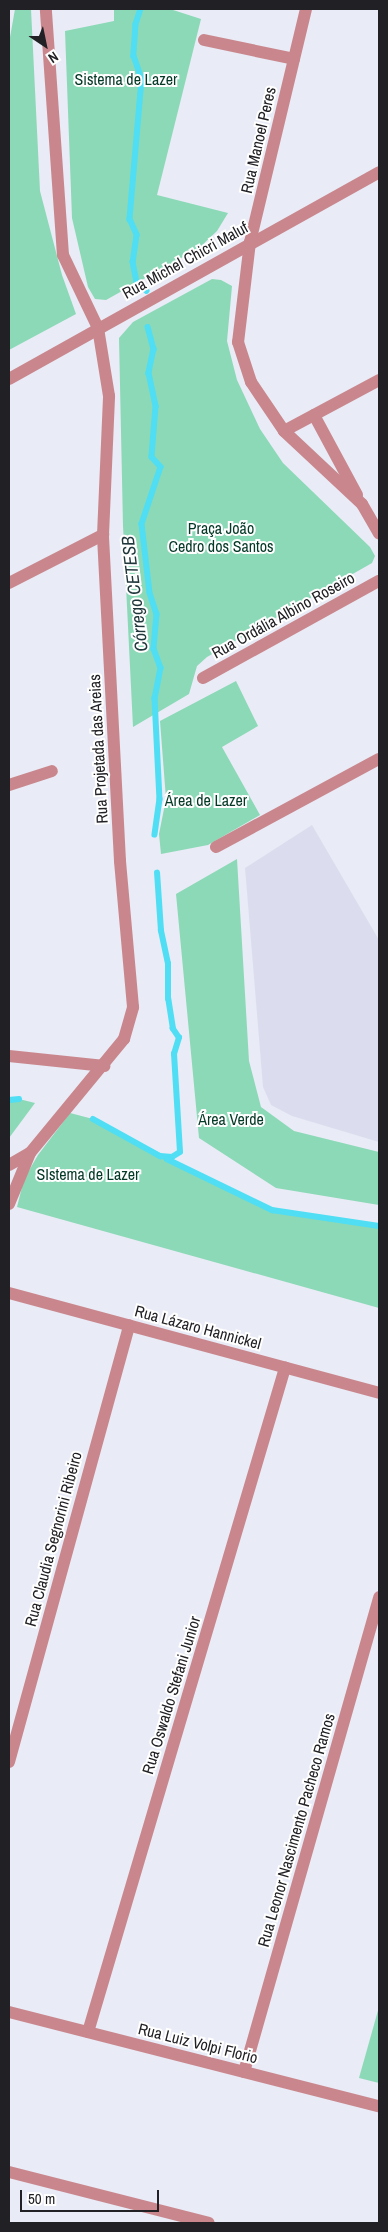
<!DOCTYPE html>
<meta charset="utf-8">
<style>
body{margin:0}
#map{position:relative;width:388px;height:2232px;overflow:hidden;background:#e9ebf6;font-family:"Archivo Narrow",sans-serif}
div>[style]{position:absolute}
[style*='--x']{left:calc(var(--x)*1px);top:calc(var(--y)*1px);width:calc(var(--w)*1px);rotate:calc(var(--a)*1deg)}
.built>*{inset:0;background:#dbddef}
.green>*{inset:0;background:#8cd9b7}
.stream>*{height:5.5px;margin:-2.75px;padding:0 2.75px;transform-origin:2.75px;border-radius:2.75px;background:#4fdef3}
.minor>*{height:12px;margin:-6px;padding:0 6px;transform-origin:6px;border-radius:6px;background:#c9878d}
span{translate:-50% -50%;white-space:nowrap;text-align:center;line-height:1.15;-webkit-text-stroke:4px #fff;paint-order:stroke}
.park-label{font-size:16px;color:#043827}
.street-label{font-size:16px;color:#212125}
.water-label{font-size:18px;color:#1f373b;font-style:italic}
.frame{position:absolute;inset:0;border:10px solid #212125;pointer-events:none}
.north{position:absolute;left:20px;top:20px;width:50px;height:50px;-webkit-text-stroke:4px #fff;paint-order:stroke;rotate:146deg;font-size:14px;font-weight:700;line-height:20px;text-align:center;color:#212125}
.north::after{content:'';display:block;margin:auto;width:18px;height:22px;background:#212125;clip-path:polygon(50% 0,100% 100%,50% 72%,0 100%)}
.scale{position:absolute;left:20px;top:2190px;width:139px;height:22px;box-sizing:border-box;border:2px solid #212125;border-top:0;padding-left:6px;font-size:15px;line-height:18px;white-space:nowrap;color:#212125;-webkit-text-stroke:4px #fff;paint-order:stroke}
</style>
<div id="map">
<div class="built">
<div style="clip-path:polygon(312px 825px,379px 940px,379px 1142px,292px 1116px,271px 1105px,263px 1087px,245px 868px)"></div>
</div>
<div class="green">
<div style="clip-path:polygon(15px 9px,31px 9px,40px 191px,62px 275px,76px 314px,9px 350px,9px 43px)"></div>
<div style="clip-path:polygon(114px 9px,170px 9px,201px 19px,157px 195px,228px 213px,217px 231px,199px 248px,106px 300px,95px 299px,88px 287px,72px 218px,65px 31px,114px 21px)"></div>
<div style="clip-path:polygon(212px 279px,221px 280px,232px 286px,227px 341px,237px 380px,260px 429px,283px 463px,370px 547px,375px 556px,372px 563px,207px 657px,197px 666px,189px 694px,133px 727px,123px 526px,119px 338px,133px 322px)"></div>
<div style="clip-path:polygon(236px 681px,258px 726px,222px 747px,260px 815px,208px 845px,161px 854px,159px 834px,166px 799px,160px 721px)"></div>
<div style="clip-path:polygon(237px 859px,249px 1061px,261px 1107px,294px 1131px,379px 1152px,379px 1205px,276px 1188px,199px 1138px,176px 894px)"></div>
<div style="clip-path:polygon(19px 1099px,35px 1103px,9px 1138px,9px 1100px)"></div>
<div style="clip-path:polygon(70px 1113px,93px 1119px,272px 1210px,379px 1226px,379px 1308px,17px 1207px,24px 1179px,38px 1155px)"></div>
<div style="clip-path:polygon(379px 2007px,379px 2083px,359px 2078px)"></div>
</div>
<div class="stream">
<div style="--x:141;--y:9;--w:16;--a:108"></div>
<div style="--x:136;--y:24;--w:32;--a:94"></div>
<div style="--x:134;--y:56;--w:24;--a:71"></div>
<div style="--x:142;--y:79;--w:141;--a:94.9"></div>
<div style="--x:130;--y:219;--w:17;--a:66"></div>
<div style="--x:137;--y:235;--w:27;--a:98"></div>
<div style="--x:133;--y:262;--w:20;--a:79"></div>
<div style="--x:137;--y:282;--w:13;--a:42"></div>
<div style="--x:148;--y:327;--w:23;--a:75"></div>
<div style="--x:154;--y:349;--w:25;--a:102"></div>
<div style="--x:149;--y:373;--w:34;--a:78"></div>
<div style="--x:156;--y:406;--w:51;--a:94.5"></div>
<div style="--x:152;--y:457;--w:13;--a:48"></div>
<div style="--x:161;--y:467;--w:60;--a:108.4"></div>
<div style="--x:142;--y:524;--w:69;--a:83.4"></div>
<div style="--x:150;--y:593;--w:22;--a:72"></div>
<div style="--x:157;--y:614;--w:35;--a:95"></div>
<div style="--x:154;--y:649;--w:20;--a:70"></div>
<div style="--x:161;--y:668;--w:31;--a:101"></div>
<div style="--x:155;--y:698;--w:101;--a:87.2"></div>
<div style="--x:160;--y:799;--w:36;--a:98"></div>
<div style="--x:9;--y:1100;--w:10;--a:-6"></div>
<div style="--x:93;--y:1119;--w:77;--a:28.9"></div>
<div style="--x:160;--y:1156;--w:12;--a:5"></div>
<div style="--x:172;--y:1157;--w:9;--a:-32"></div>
<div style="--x:180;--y:1152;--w:98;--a:-93.5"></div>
<div style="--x:174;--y:1054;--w:17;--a:-73"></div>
<div style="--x:179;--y:1038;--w:11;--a:-124"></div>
<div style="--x:173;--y:1029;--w:30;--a:-99"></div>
<div style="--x:168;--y:999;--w:35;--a:-90"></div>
<div style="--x:168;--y:964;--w:34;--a:-102"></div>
<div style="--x:161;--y:931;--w:58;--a:-93.9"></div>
<div style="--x:167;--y:1159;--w:117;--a:25.9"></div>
<div style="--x:272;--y:1210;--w:108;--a:8.5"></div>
</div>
<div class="minor">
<div style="--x:306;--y:9;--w:240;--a:103.5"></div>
<div style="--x:250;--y:242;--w:101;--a:96.8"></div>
<div style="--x:238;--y:342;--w:42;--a:72"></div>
<div style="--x:251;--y:382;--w:59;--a:56"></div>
<div style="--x:284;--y:431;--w:107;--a:43.1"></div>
<div style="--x:362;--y:504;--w:34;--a:60"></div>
<div style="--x:204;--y:40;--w:92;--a:11.9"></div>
<div style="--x:9;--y:379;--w:424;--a:-29.2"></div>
<div style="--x:314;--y:415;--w:91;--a:61.7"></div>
<div style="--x:284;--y:431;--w:108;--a:-28.2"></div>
<div style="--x:9;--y:583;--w:106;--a:-27.1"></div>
<div style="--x:203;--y:678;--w:201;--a:-28.9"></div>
<div style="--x:9;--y:785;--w:45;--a:-18"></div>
<div style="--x:216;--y:847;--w:185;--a:-28.4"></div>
<div style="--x:9;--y:1056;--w:96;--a:6"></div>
<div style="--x:9;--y:1165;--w:24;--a:-30"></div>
<div style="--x:9;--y:1204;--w:55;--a:-67.6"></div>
<div style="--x:30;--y:1153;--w:148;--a:-50.5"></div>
<div style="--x:124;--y:1039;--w:33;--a:-74"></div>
<div style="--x:133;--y:1007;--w:147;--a:-95.1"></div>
<div style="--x:120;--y:861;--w:326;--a:-93"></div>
<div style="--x:103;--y:535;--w:139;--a:-87.5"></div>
<div style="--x:109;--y:396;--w:69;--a:-99.2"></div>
<div style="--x:98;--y:328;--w:81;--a:-115.6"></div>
<div style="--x:63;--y:255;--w:247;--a:-94"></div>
<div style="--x:9;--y:1293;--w:383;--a:15.1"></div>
<div style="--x:9;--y:1762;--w:453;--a:-74.6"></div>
<div style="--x:9;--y:2012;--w:382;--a:14.3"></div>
<div style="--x:88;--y:2032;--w:693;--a:-73.48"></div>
<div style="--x:244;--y:2072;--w:494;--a:-74.1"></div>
<div style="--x:9;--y:2172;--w:206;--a:14.3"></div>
</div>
<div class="park-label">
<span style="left:126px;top:79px">Sistema de Lazer</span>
<span style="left:221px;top:537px">Praça João<br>Cedro dos Santos</span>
<span style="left:206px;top:800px">Área de Lazer</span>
<span style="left:231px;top:1119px">Área Verde</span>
<span style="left:88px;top:1174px">SIstema de Lazer</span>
</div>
<div class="street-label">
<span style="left:258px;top:140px;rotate:-77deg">Rua Manoel Peres</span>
<span style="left:185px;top:260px;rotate:-29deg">Rua Michel Chicri Maluf</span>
<span style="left:283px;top:615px;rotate:-29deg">Rua Ordália Albino Roseiro</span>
<span style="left:98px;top:749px;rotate:-93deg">Rua Projetada das Areias</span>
<span style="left:198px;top:1327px;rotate:15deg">Rua Lázaro Hannickel</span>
<span style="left:53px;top:1539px;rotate:-75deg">Rua Claudia Segnorini Ribeiro</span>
<span style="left:171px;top:1695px;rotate:-73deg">Rua Oswaldo Stefani Junior</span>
<span style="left:296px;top:1830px;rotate:-74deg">Rua Leonor Nascimento Pacheco Ramos</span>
<span style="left:198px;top:2043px;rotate:14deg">Rua Luiz Volpi Florio</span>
</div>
<div class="water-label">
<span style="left:135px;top:594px;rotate:-97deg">Córrego CETESB</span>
</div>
<div class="frame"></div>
<div class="north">N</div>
<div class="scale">50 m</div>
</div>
